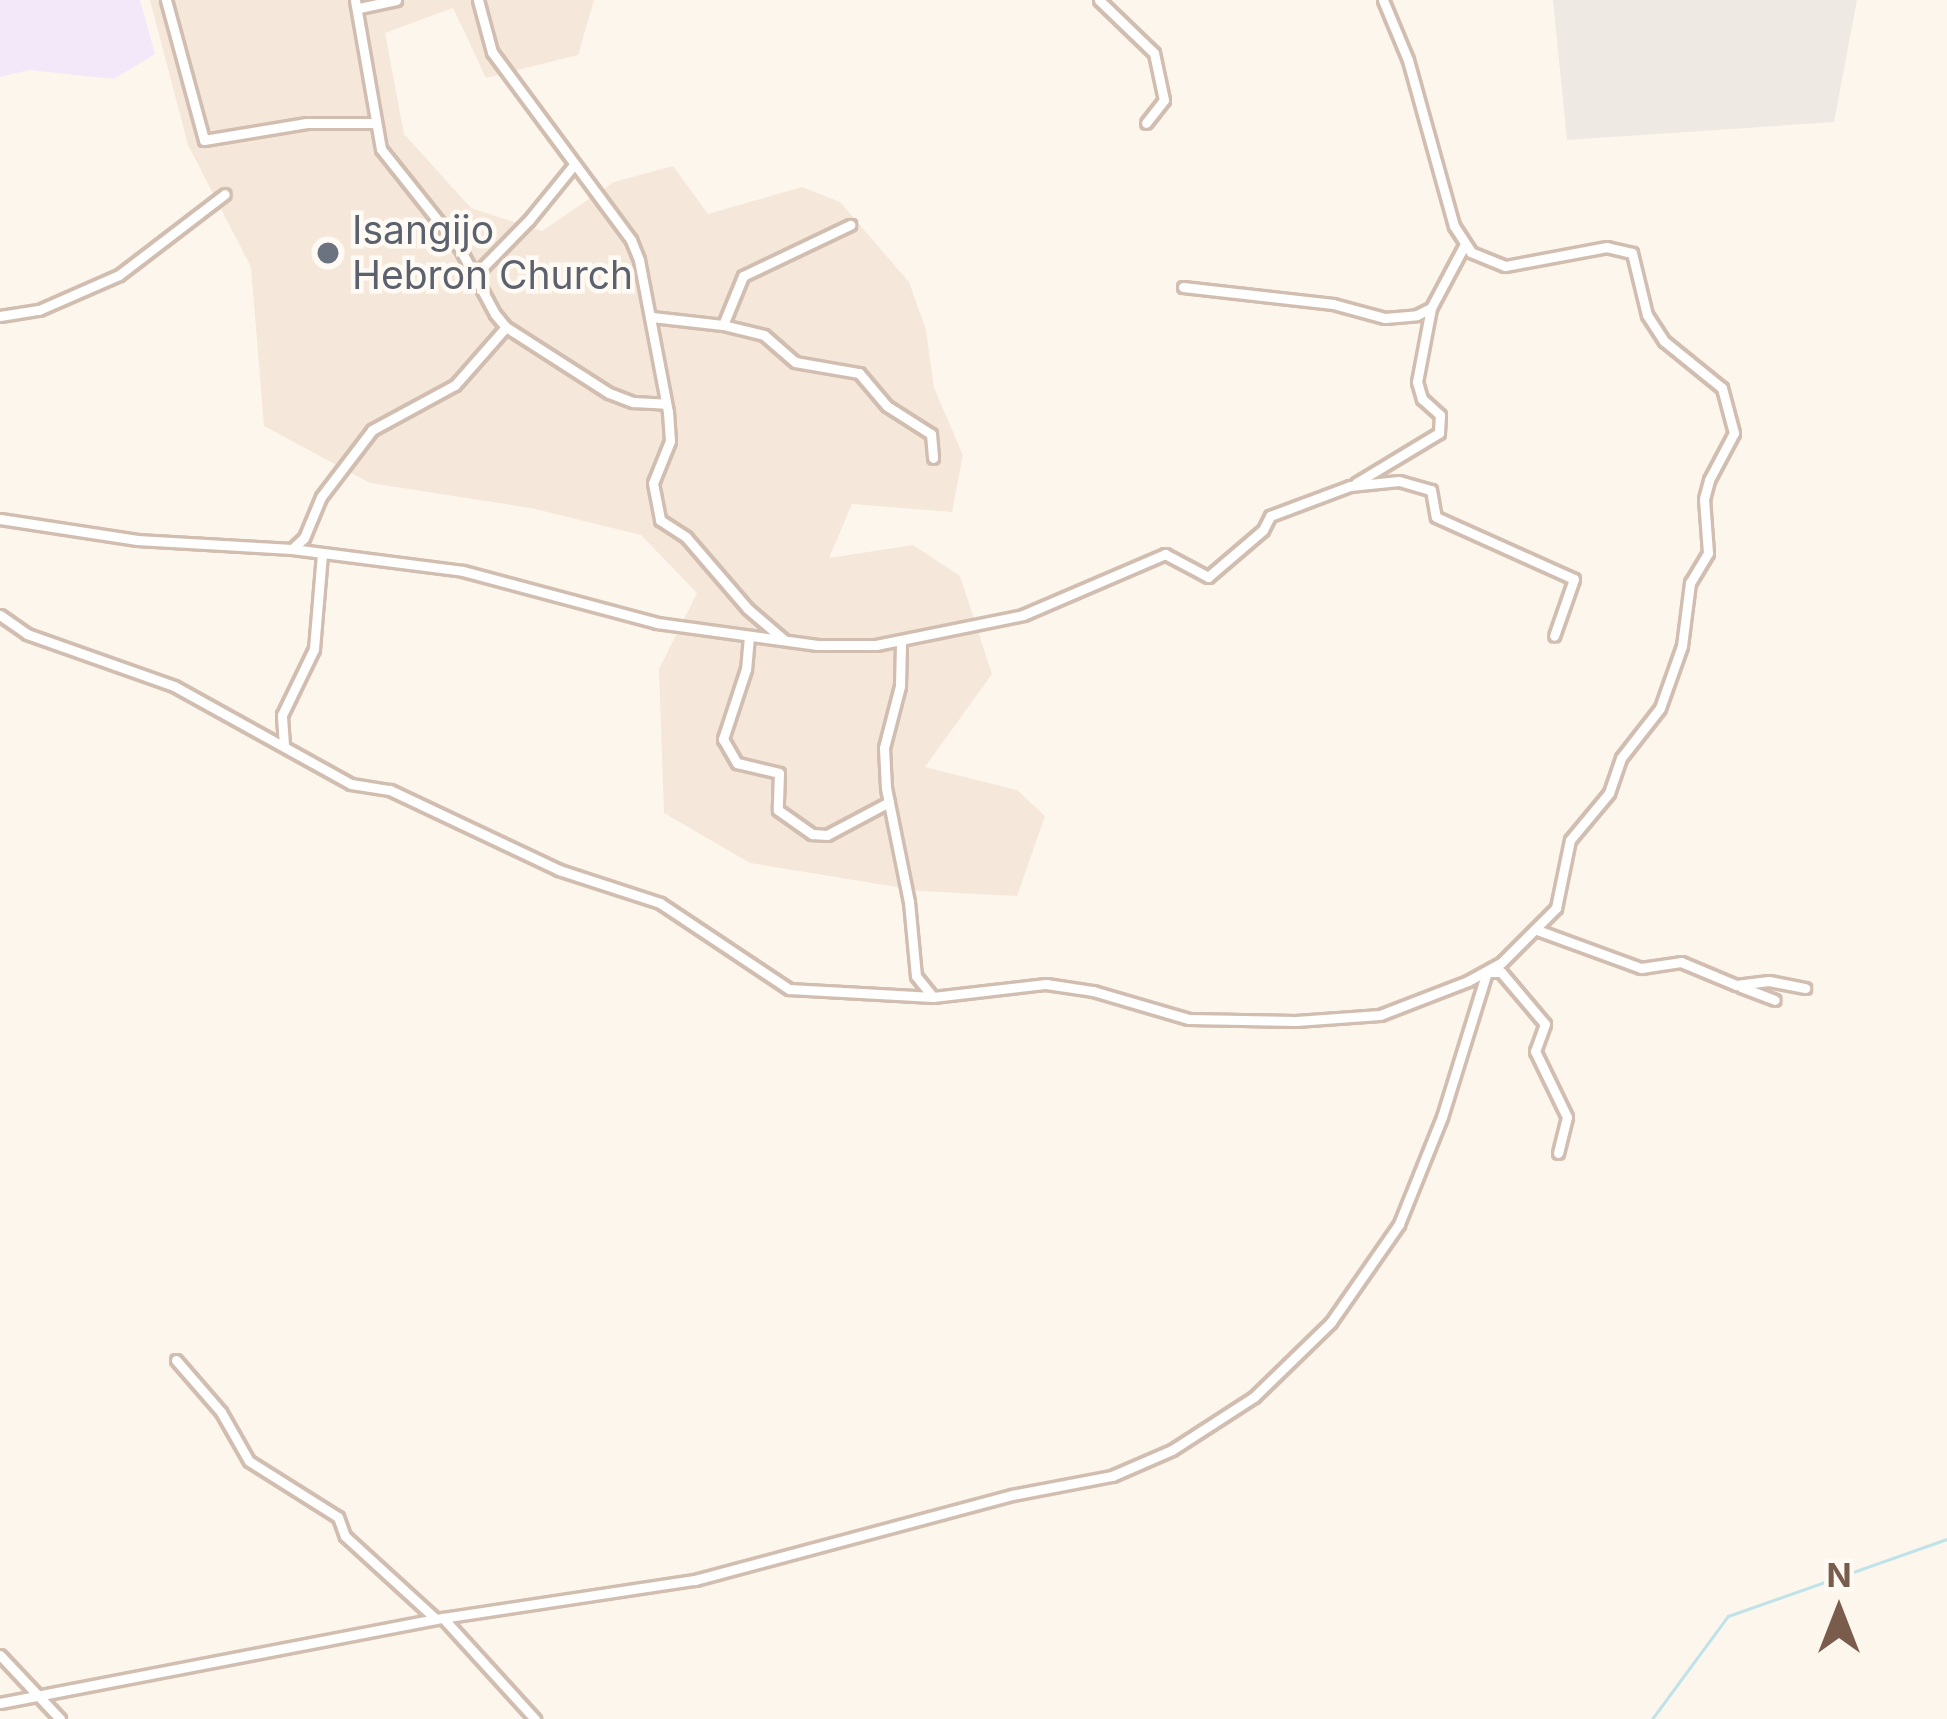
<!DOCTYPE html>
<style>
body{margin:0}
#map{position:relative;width:1947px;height:1719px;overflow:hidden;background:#fdf6ec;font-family:Inter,sans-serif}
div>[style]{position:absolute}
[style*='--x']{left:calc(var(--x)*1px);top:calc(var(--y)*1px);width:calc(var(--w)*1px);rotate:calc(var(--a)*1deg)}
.residential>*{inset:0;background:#f5e8da}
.industrial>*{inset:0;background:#efe9e4}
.education>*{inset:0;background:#f3e8fa}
.stream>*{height:3px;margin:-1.5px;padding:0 1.5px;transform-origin:1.5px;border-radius:1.5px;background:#bfe3e8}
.roads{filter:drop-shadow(3px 0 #d1beb0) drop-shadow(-3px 0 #d1beb0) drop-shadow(0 3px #d1beb0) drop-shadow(0 -3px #d1beb0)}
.minor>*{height:9px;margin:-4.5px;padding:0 4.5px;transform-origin:4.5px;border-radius:4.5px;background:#fff}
.dots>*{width:33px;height:33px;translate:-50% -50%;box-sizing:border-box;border:6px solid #fffaf3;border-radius:50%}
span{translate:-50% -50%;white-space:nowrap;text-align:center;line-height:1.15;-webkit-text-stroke:9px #fffaf3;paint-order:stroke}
.worship-label{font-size:39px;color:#5b616d}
.left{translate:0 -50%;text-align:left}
.north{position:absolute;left:1779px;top:1551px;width:120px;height:120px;-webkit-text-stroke:9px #fffaf3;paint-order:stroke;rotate:0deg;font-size:33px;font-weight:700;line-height:48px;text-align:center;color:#7a5c4d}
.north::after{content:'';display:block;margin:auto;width:42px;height:54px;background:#7a5c4d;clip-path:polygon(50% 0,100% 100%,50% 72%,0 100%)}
</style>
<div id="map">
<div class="residential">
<div style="clip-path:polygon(150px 0,594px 0,578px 55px,486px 78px,453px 8px,385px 33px,404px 134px,471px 208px,542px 231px,614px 182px,673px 166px,708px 214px,802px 187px,840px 202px,909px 282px,926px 330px,934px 388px,963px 455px,952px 512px,852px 504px,829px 558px,913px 545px,960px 576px,992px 674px,925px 767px,1017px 790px,1045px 816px,1017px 896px,921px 891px,750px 863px,664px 813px,659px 669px,697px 593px,641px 535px,531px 508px,370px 483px,264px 426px,251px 267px,188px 145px)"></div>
</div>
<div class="industrial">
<div style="clip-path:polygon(1553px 0,1857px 0,1834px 122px,1567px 140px)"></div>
</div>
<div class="education">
<div style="clip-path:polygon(0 0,140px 0,155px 54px,114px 79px,29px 70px,0 77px)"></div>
</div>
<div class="stream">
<div style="--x:1652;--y:1719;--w:128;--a:-53.6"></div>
<div style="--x:1728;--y:1616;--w:232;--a:-19.4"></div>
</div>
<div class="roads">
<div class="minor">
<div style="--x:166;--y:0;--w:145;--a:74.8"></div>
<div style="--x:204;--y:140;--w:104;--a:-9.4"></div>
<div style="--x:307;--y:123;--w:67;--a:0"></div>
<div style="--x:355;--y:0;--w:151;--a:80.1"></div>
<div style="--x:381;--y:149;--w:125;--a:51.5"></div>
<div style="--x:459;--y:247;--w:76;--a:61.8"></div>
<div style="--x:495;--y:314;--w:17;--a:50"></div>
<div style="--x:506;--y:327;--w:122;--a:32.7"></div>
<div style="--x:609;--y:393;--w:26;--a:21"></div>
<div style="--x:633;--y:402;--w:33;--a:3"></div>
<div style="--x:478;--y:0;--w:54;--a:74.9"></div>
<div style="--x:492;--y:52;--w:234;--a:53.5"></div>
<div style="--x:631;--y:240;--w:22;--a:68"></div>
<div style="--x:639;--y:260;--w:155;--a:79.2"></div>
<div style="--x:668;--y:412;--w:29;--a:86"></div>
<div style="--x:670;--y:441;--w:45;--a:112"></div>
<div style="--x:653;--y:483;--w:38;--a:79"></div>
<div style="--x:660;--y:520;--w:31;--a:33"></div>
<div style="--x:686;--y:537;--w:95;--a:49.3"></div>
<div style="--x:748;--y:609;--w:46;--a:40.6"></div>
<div style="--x:1099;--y:0;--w:76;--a:43.9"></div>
<div style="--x:1154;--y:53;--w:48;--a:78"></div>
<div style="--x:1164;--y:100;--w:29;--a:128"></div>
<div style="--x:359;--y:8;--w:38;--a:-12"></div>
<div style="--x:477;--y:273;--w:74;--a:-45.5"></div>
<div style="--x:529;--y:220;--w:68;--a:-50.9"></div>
<div style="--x:1183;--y:287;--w:151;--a:6.5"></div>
<div style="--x:1333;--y:304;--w:54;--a:15.1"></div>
<div style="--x:1385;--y:318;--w:32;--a:-5"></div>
<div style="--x:1417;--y:315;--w:16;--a:-27"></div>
<div style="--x:0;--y:316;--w:39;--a:-9"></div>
<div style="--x:39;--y:310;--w:87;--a:-23.6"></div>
<div style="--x:119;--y:275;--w:133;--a:-37.4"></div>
<div style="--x:652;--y:317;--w:71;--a:6.4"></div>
<div style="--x:723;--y:325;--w:53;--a:-67.8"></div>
<div style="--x:743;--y:276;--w:119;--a:-25.5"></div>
<div style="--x:723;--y:325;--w:42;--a:13.7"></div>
<div style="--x:764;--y:335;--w:41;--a:41.1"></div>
<div style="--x:795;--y:362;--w:65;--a:9.8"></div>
<div style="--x:859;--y:373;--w:43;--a:49.7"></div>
<div style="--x:887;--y:406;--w:52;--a:32.5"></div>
<div style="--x:931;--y:434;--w:24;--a:85"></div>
<div style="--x:1356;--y:483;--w:97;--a:-31.1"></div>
<div style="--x:1439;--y:433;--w:18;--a:-87"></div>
<div style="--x:1440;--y:415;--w:24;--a:-138"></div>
<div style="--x:1422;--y:399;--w:18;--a:-106"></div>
<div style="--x:1417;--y:382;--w:75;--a:-79.3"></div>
<div style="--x:1431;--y:308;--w:72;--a:-62"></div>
<div style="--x:0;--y:519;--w:139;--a:8.7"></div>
<div style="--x:137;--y:540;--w:155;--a:3.3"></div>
<div style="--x:292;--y:549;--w:172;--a:7.3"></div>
<div style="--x:463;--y:571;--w:201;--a:15"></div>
<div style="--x:657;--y:623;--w:162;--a:7.8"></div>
<div style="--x:817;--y:645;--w:59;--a:0"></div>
<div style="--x:876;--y:645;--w:150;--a:-11.5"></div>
<div style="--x:1023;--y:615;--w:155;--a:-23.2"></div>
<div style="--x:1165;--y:554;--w:49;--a:28.1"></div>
<div style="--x:1208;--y:577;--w:72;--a:-40.5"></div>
<div style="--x:1263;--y:530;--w:16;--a:-63"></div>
<div style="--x:1270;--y:516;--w:85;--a:-20.6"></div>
<div style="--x:1350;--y:486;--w:49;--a:-5.8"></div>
<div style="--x:1399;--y:481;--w:33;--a:16"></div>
<div style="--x:1431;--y:490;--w:27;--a:80"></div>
<div style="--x:1436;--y:517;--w:151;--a:24.2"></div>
<div style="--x:1574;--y:579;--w:60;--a:109.3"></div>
<div style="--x:292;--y:549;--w:16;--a:-43"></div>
<div style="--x:304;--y:538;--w:44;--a:-67.5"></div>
<div style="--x:321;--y:497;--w:84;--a:-52.7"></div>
<div style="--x:372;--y:430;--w:94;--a:-28.5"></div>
<div style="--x:455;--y:385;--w:77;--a:-48.7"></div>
<div style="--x:0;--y:615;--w:33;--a:35"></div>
<div style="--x:27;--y:634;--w:156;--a:19.5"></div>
<div style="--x:174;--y:686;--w:202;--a:29"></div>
<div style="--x:351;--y:784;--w:39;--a:9"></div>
<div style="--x:390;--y:790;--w:187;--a:25.3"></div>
<div style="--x:559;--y:870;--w:106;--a:18.1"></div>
<div style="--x:660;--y:903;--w:155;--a:33.7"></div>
<div style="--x:789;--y:989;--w:144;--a:3.2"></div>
<div style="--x:933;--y:997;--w:114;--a:-6.6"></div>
<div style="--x:1046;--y:984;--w:48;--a:8.5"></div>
<div style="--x:1093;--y:991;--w:100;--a:16.3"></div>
<div style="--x:1189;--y:1019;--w:107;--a:1.1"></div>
<div style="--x:1296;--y:1021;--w:84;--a:-4.1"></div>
<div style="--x:1380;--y:1015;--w:94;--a:-21.1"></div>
<div style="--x:1468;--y:981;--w:38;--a:-29"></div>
<div style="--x:1501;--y:963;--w:78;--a:-45"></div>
<div style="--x:1556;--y:908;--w:69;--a:-78.4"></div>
<div style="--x:1570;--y:840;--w:61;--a:-50.3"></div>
<div style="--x:1609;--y:793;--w:37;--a:-71"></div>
<div style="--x:1621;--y:758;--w:63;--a:-52"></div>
<div style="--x:1660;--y:708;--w:66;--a:-70.5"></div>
<div style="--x:1682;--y:646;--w:64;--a:-82.8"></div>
<div style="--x:1690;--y:583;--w:35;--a:-59"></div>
<div style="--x:1708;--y:553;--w:54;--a:-94.2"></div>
<div style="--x:1704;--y:499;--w:20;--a:-75"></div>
<div style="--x:1709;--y:480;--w:53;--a:-62"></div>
<div style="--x:1734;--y:433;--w:47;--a:-104.9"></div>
<div style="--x:1722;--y:388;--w:75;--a:-141"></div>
<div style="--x:1664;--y:341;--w:31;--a:-123"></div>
<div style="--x:1647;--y:315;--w:64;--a:-103.6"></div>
<div style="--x:1632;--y:253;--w:26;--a:-167"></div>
<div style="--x:1607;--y:247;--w:104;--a:169.4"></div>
<div style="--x:1505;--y:266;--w:37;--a:-158"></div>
<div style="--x:1471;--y:252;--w:31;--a:-123"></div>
<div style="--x:1454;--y:226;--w:172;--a:-105.5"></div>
<div style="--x:1408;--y:60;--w:65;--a:-112.6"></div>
<div style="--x:749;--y:636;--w:33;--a:95"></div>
<div style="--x:746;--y:669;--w:74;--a:108.2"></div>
<div style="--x:723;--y:739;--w:28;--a:60"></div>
<div style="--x:737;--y:763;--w:43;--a:13.4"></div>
<div style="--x:779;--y:773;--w:37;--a:92"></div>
<div style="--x:778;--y:810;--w:42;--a:35.2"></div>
<div style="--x:812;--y:834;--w:15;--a:4"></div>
<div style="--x:827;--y:835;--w:70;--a:-28"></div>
<div style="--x:901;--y:644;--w:42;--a:91.4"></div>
<div style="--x:900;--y:686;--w:64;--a:104.5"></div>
<div style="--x:884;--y:748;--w:40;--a:87.1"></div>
<div style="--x:886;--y:788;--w:116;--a:78.6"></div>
<div style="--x:909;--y:902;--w:74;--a:84.6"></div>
<div style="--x:916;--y:976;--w:27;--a:51"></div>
<div style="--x:284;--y:745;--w:30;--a:-94"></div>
<div style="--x:282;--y:715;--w:73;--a:-64.1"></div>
<div style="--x:314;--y:649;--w:96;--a:-85.2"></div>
<div style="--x:1537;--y:930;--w:111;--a:20.1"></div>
<div style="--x:1641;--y:968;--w:40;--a:-8.5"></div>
<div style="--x:1681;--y:962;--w:60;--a:22.7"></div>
<div style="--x:1736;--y:985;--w:33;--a:-7"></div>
<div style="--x:1769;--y:981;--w:37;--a:11"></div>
<div style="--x:1741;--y:987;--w:36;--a:21"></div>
<div style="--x:176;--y:1360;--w:69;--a:49.1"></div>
<div style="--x:221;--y:1412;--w:56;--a:60.3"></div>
<div style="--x:249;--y:1461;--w:105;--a:32.2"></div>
<div style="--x:338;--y:1517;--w:20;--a:70"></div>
<div style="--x:345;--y:1536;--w:123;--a:42.4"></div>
<div style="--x:443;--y:1618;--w:137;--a:47.7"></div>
<div style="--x:0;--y:1655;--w:88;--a:46.8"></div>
<div style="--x:0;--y:1703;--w:444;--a:-10.9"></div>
<div style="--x:436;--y:1619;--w:262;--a:-8.6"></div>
<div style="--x:695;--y:1580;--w:328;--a:-15"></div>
<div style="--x:1012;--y:1495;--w:102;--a:-10.8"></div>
<div style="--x:1112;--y:1476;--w:65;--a:-23.4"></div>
<div style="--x:1172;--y:1450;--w:98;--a:-32.9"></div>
<div style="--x:1254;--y:1397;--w:107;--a:-44.2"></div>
<div style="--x:1331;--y:1322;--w:119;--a:-55.2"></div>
<div style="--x:1399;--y:1224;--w:115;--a:-68.1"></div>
<div style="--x:1442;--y:1117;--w:152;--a:-72.8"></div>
<div style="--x:1487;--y:972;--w:14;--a:0"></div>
<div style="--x:1501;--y:972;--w:68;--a:49.8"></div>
<div style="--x:1545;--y:1024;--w:29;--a:110"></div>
<div style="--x:1535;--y:1051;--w:73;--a:64.1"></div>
<div style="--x:1567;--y:1117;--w:37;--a:104"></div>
</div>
</div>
<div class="dots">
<div style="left:328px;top:253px;background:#6b7280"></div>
</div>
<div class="worship-label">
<span class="left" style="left:352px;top:253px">Isangijo<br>Hebron Church</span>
</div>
<div class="north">N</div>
</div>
